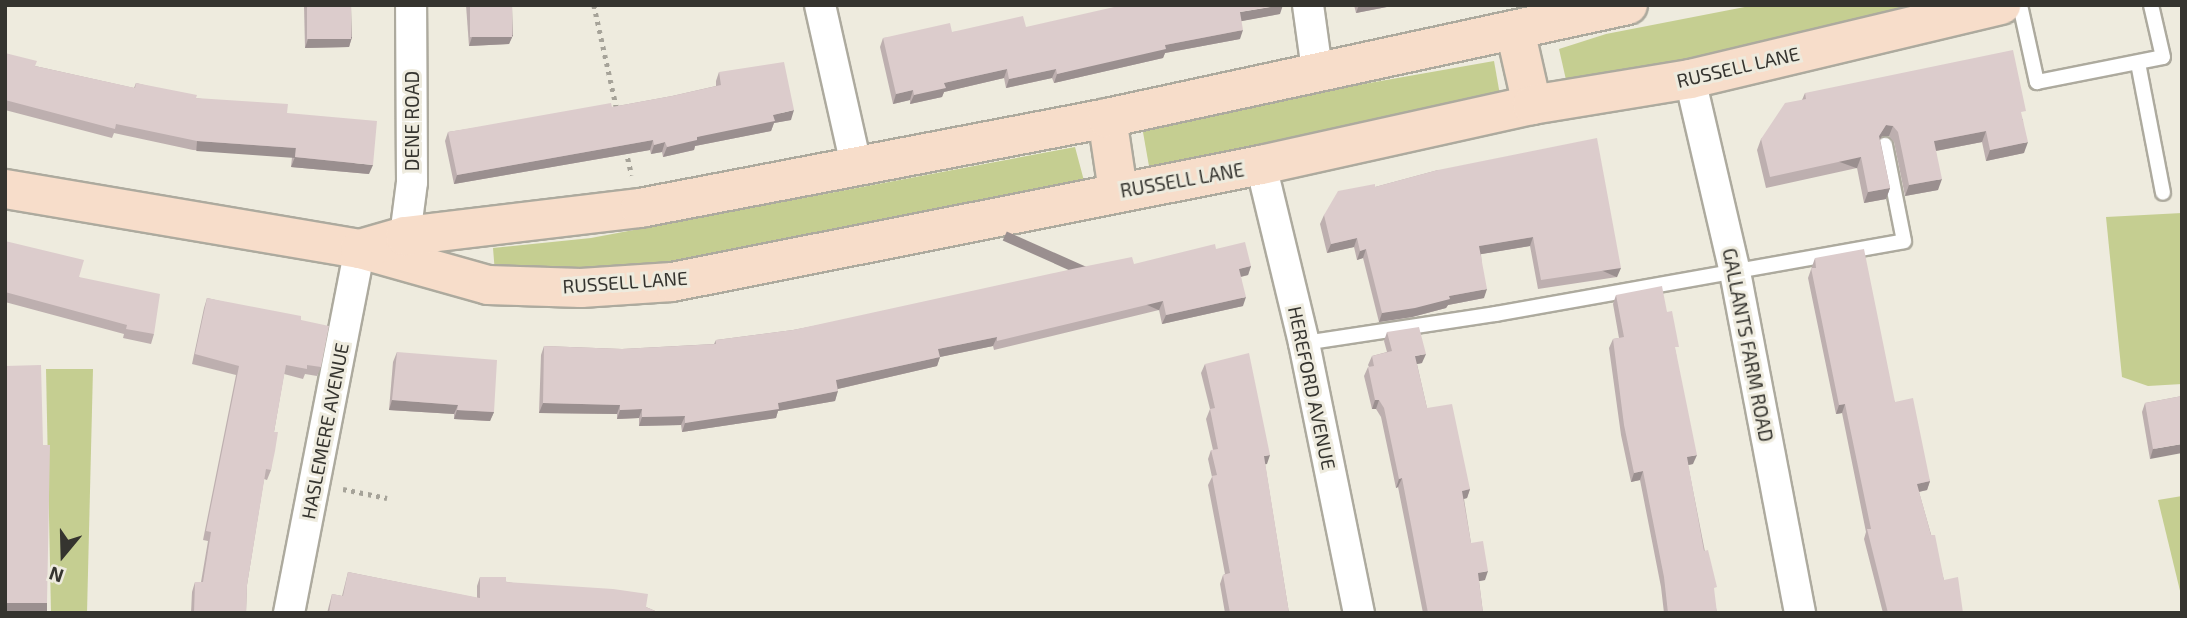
<!DOCTYPE html>
<style>
body{margin:0}
#map{position:relative;width:2187px;height:618px;overflow:hidden;background:#eeebde;font-family:"Exo 2",sans-serif}
div>[style]{position:absolute}
[style*='--x']{left:calc(var(--x)*1px);top:calc(var(--y)*1px);width:calc(var(--w)*1px);rotate:calc(var(--a)*1deg)}
.green>*{inset:0;background:#c5ce91;transform-origin:0 0}
.path>*{height:4.5px;margin-top:-2.25px;transform-origin:0;background:repeating-linear-gradient(90deg,#a6a399 0 3.5px,transparent 0 8.5px)}
.roads{filter:drop-shadow(2px 0 #adaa9e) drop-shadow(-2px 0 #adaa9e) drop-shadow(0 2px #adaa9e) drop-shadow(0 -2px #adaa9e)}
.lane>*{height:14px;margin:-7px;padding:0 7px;transform-origin:7px;border-radius:7px;background:#fff}
.street>*{height:30px;margin:-15px;padding:0 15px;transform-origin:15px;border-radius:15px;background:#fff}
.secondary>*{height:38px;margin:-19px;padding:0 19px;transform-origin:19px;border-radius:19px;background:#f7ddca}
.wall>*{inset:0;background:#bdafaf}
.shaded-wall>*{inset:0;background:#9a8f8f;transform-origin:0 0}
.building>*{inset:0;background:#dccccc;transform-origin:0 0}
span{translate:-50% -50%;white-space:nowrap;text-align:center;line-height:1.15;-webkit-text-stroke:6px #eeebde;paint-order:stroke}
.street-label{font-size:19px;color:#35342f}
.frame{position:absolute;inset:0;border:7px solid #35342f;pointer-events:none}
.north{position:absolute;left:28px;top:520px;width:70px;height:70px;-webkit-text-stroke:5px #eeebde;paint-order:stroke;rotate:199deg;font-size:19px;font-weight:700;line-height:28px;text-align:center;color:#35342f}
.north::after{content:'';display:block;margin:auto;width:24px;height:32px;background:#35342f;clip-path:polygon(50% 0,100% 100%,50% 72%,0 100%)}
</style>
<div id="map">
<div class="green">
<div style="clip-path:polygon(1755px 5px,1968px 5px,1569px 93px,1559px 49px,1606px 34px)"></div>
<div style="left:1494px;top:61px;width:50px;height:358px;rotate:80deg"></div>
<div style="clip-path:polygon(1075px 147px,1087px 192px,683px 272px,495px 273px,493px 248px,591px 238px)"></div>
<div style="clip-path:polygon(2182px 213px,2182px 384px,2148px 386px,2122px 377px,2106px 217px)"></div>
<div style="clip-path:polygon(46px 369px,93px 369px,87px 613px,51px 613px)"></div>
<div style="clip-path:polygon(2182px 496px,2182px 599px,2158px 500px)"></div>
</div>
<div class="path">
<div style="--x:594;--y:5;--w:107;--a:77.6"></div>
<div style="--x:626;--y:150;--w:26;--a:77"></div>
<div style="--x:343;--y:489;--w:45;--a:11.6"></div>
</div>
<div class="roads">
<div class="lane">
<div style="--x:2020;--y:5;--w:79;--a:77.6"></div>
<div style="--x:2037;--y:82;--w:128;--a:-11.2"></div>
<div style="--x:2163;--y:57;--w:53;--a:-103"></div>
<div style="--x:2138;--y:63;--w:132;--a:79.1"></div>
<div style="--x:1304;--y:343;--w:194;--a:-8.6"></div>
<div style="--x:1496;--y:314;--w:414;--a:-10.1"></div>
<div style="--x:1904;--y:241;--w:98;--a:-101.2"></div>
</div>
<div class="street">
<div style="--x:820;--y:5;--w:164;--a:77.3"></div>
<div style="--x:1308;--y:5;--w:66;--a:82.1"></div>
<div style="--x:1690;--y:79;--w:198;--a:76.9"></div>
<div style="--x:1735;--y:272;--w:347;--a:79.2"></div>
<div style="--x:1261;--y:165;--w:183;--a:76.4"></div>
<div style="--x:1304;--y:343;--w:276;--a:78.5"></div>
<div style="--x:405;--y:236;--w:54;--a:-82.6"></div>
<div style="--x:412;--y:182;--w:177;--a:-90.3"></div>
<div style="--x:289;--y:613;--w:371;--a:-79"></div>
</div>
<div class="secondary">
<div style="--x:1515;--y:30;--w:77;--a:77.2"></div>
<div style="--x:1107;--y:118;--w:74;--a:81.4"></div>
<div style="--x:5;--y:189;--w:360;--a:9.6"></div>
<div style="--x:360;--y:249;--w:133;--a:15.7"></div>
<div style="--x:488;--y:285;--w:93;--a:1.8"></div>
<div style="--x:581;--y:288;--w:91;--a:-3.8"></div>
<div style="--x:672;--y:282;--w:601;--a:-11.24"></div>
<div style="--x:1261;--y:165;--w:278;--a:-12.5"></div>
<div style="--x:1532;--y:105;--w:160;--a:-9.3"></div>
<div style="--x:1690;--y:79;--w:320;--a:-13.4"></div>
<div style="--x:360;--y:249;--w:47;--a:-16.1"></div>
<div style="--x:405;--y:236;--w:237;--a:-6.8"></div>
<div style="--x:640;--y:208;--w:476;--a:-10.9"></div>
<div style="--x:1107;--y:118;--w:533;--a:-12.24"></div>
</div>
</div>
<div class="wall">
<div style="clip-path:polygon(304px 5px,351px 5px,352px 37px,349px 47px,305px 48px)"></div>
<div style="clip-path:polygon(466px 5px,512px 5px,513px 35px,509px 44px,469px 46px)"></div>
<div style="clip-path:polygon(1354px 5px,1397px 5px,1356px 13px)"></div>
<div style="clip-path:polygon(1280px 14px,1241px 21px,1240px 39px,1165px 53px,1163px 58px,1054px 83px,1052px 78px,1006px 88px,1004px 78px,944px 92px,942px 97px,910px 104px,910px 100px,893px 104px,880px 47px,883px 38px,952px 32px)"></div>
<div style="clip-path:polygon(5px 53px,35px 66px,134px 88px,136px 83px,196px 98px,287px 113px,369px 174px,291px 167px,292px 157px,193px 150px,114px 133px,112px 138px,5px 110px)"></div>
<div style="clip-path:polygon(719px 72px,791px 120px,774px 123px,771px 131px,695px 146px,694px 150px,663px 157px,662px 152px,651px 154px,650px 150px,454px 184px,445px 141px,448px 132px,612px 107px,672px 96px,716px 86px,716px 81px)"></div>
<div style="clip-path:polygon(1805px 93px,2023px 119px,2024px 153px,1986px 161px,1982px 142px,1936px 151px,1938px 190px,1905px 196px,1894px 142px,1889px 136px,1882px 136px,1880px 139px,1890px 188px,1886px 199px,1864px 203px,1857px 168px,1766px 188px,1757px 150px,1761px 139px,1802px 100px)"></div>
<div style="clip-path:polygon(1438px 170px,1617px 277px,1538px 289px,1530px 246px,1481px 254px,1484px 298px,1448px 305px,1446px 308px,1412px 317px,1379px 322px,1363px 258px,1357px 260px,1354px 247px,1327px 253px,1320px 224px,1324px 215px,1375px 187px)"></div>
<div style="clip-path:polygon(5px 241px,79px 277px,154px 334px,151px 344px,123px 338px,124px 334px,5px 302px)"></div>
<div style="clip-path:polygon(1216px 249px,1251px 266px,1248px 275px,1241px 277px,1243px 306px,1162px 324px,1159px 310px,994px 350px,993px 346px,940px 357px,937px 366px,838px 389px,835px 401px,778px 411px,776px 418px,682px 432px,681px 425px,639px 426px,639px 418px,617px 419px,617px 414px,539px 413px,541px 355px,544px 346px,622px 349px,714px 344px,716px 340px,793px 330px)"></div>
<div style="clip-path:polygon(1815px 258px,1895px 402px,1930px 481px,1927px 490px,1919px 492px,1944px 580px,1963px 613px,1883px 613px,1864px 539px,1866px 532px,1842px 413px,1836px 414px,1808px 278px)"></div>
<div style="clip-path:polygon(1616px 295px,1667px 312px,1676px 354px,1693px 464px,1688px 465px,1717px 613px,1664px 613px,1661px 587px,1640px 480px,1631px 482px,1621px 435px,1609px 348px,1613px 339px,1619px 338px,1613px 304px)"></div>
<div style="clip-path:polygon(207px 298px,301px 320px,321px 367px,317px 376px,305px 374px,303px 379px,284px 374px,274px 432px,271px 470px,267px 480px,264px 479px,247px 585px,246px 613px,191px 613px,192px 592px,195px 582px,201px 582px,208px 541px,203px 540px,236px 375px,192px 364px,204px 308px)"></div>
<div style="clip-path:polygon(1387px 332px,1422px 363px,1417px 364px,1427px 408px,1470px 489px,1467px 498px,1464px 499px,1471px 543px,1485px 580px,1479px 581px,1483px 613px,1423px 613px,1398px 487px,1396px 488px,1381px 417px,1376px 409px,1372px 409px,1364px 376px,1368px 367px,1369px 367px,1368px 365px,1372px 356px,1387px 352px,1384px 341px)"></div>
<div style="clip-path:polygon(397px 352px,494px 412px,490px 421px,454px 419px,454px 414px,389px 410px,393px 362px)"></div>
<div style="clip-path:polygon(1205px 364px,1267px 464px,1265px 464px,1289px 613px,1225px 613px,1220px 584px,1223px 575px,1225px 574px,1208px 485px,1212px 477px,1208px 459px,1211px 450px,1213px 450px,1206px 419px,1210px 409px,1201px 373px)"></div>
<div style="clip-path:polygon(2182px 396px,2150px 459px,2142px 412px,2145px 403px)"></div>
<div style="clip-path:polygon(348px 572px,477px 598px,477px 586px,480px 577px,646px 607px,660px 613px,327px 613px,332px 594px,342px 596px)"></div>
</div>
<div class="shaded-wall">
<div style="clip-path:polygon(1283px 5px,1280px 14px,1237px 22px,1240px 12px)"></div>
<div style="clip-path:polygon(1359px 5px,1397px 5px,1356px 13px)"></div>
<div style="clip-path:polygon(1243px 30px,1240px 39px,1165px 53px,1163px 58px,1054px 83px,1057px 74px,1165px 45px)"></div>
<div style="clip-path:polygon(513px 35px,509px 44px,469px 46px,472px 37px)"></div>
<div style="clip-path:polygon(352px 37px,349px 47px,305px 48px,308px 39px)"></div>
<div style="clip-path:polygon(1007px 69px,1004px 78px,944px 92px,942px 97px,910px 104px,914px 95px,944px 83px)"></div>
<div style="clip-path:polygon(1056px 69px,1052px 78px,1006px 88px,1009px 79px)"></div>
<div style="clip-path:polygon(913px 90px,910px 100px,893px 104px,896px 94px)"></div>
<div style="clip-path:polygon(794px 110px,791px 120px,774px 123px,771px 131px,695px 146px,694px 150px,663px 157px,667px 147px,697px 137px,773px 115px)"></div>
<div style="clip-path:polygon(1886px 125px,1893px 126px,1889px 136px,1882px 136px,1876px 146px,1879px 136px)"></div>
<div style="clip-path:polygon(1986px 131px,1982px 142px,1930px 152px,1934px 141px)"></div>
<div style="clip-path:polygon(653px 140px,650px 150px,454px 184px,457px 175px)"></div>
<div style="left:197px;top:141px;width:99px;height:10px;rotate:4deg"></div>
<div style="clip-path:polygon(665px 142px,662px 152px,651px 154px,654px 145px)"></div>
<div style="clip-path:polygon(2028px 142px,2024px 153px,1986px 161px,1990px 150px)"></div>
<div style="clip-path:polygon(295px 157px,373px 165px,369px 174px,291px 167px)"></div>
<div style="left:1861px;top:157px;width:12px;height:93px;rotate:110deg"></div>
<div style="clip-path:polygon(1942px 179px,1938px 190px,1905px 196px,1909px 185px)"></div>
<div style="clip-path:polygon(1890px 188px,1886px 199px,1864px 203px,1868px 192px)"></div>
<div style="clip-path:polygon(1533px 237px,1530px 246px,1476px 255px,1479px 246px)"></div>
<div style="clip-path:polygon(1357px 238px,1354px 247px,1327px 253px,1331px 244px)"></div>
<div style="clip-path:polygon(1366px 249px,1363px 258px,1357px 260px,1360px 251px)"></div>
<div style="clip-path:polygon(1251px 266px,1248px 275px,1235px 278px,1239px 269px)"></div>
<div style="left:1621px;top:268px;width:10px;height:81px;rotate:114deg"></div>
<div style="clip-path:polygon(1487px 289px,1484px 298px,1448px 305px,1446px 308px,1412px 317px,1379px 322px,1382px 313px,1449px 296px)"></div>
<div style="clip-path:polygon(1246px 297px,1243px 306px,1162px 324px,1166px 315px)"></div>
<div style="left:1163px;top:301px;width:10px;height:171px;rotate:114deg"></div>
<div style="clip-path:polygon(997px 337px,993px 346px,935px 358px,938px 349px)"></div>
<div style="clip-path:polygon(1426px 354px,1422px 363px,1412px 365px,1415px 356px)"></div>
<div style="clip-path:polygon(940px 357px,937px 366px,833px 390px,836px 380px)"></div>
<div style="clip-path:polygon(838px 391px,835px 401px,778px 411px,776px 418px,682px 432px,685px 423px,778px 403px)"></div>
<div style="clip-path:polygon(392px 400px,458px 405px,454px 414px,389px 410px)"></div>
<div style="clip-path:polygon(1375px 400px,1379px 400px,1376px 409px,1372px 409px)"></div>
<div style="clip-path:polygon(543px 403px,620px 405px,617px 414px,539px 413px)"></div>
<div style="clip-path:polygon(1845px 404px,1842px 413px,1836px 414px,1839px 405px)"></div>
<div style="clip-path:polygon(642px 409px,639px 418px,617px 419px,620px 410px)"></div>
<div style="clip-path:polygon(457px 410px,494px 412px,490px 421px,454px 419px)"></div>
<div style="clip-path:polygon(685px 416px,681px 425px,639px 426px,642px 417px)"></div>
<div style="clip-path:polygon(2182px 444px,2182px 453px,2150px 459px,2153px 449px)"></div>
<div style="clip-path:polygon(1270px 455px,1267px 464px,1261px 465px,1264px 456px)"></div>
<div style="clip-path:polygon(1697px 455px,1693px 464px,1683px 466px,1687px 457px)"></div>
<div style="clip-path:polygon(1643px 471px,1640px 480px,1631px 482px,1634px 473px)"></div>
<div style="clip-path:polygon(1402px 478px,1398px 487px,1396px 488px,1399px 479px)"></div>
<div style="clip-path:polygon(1930px 481px,1927px 490px,1913px 493px,1917px 484px)"></div>
<div style="clip-path:polygon(1470px 489px,1467px 498px,1459px 500px,1462px 491px)"></div>
<div style="clip-path:polygon(1488px 571px,1485px 580px,1475px 582px,1478px 573px)"></div>
<div style="left:5px;top:603px;width:42px;height:10px"></div>
</div>
<div class="building">
<div style="left:307px;top:5px;width:44px;height:34px"></div>
<div style="left:470px;top:5px;width:42px;height:32px"></div>
<div style="clip-path:polygon(1123px 5px,1281px 5px,1240px 12px,1243px 30px,1165px 45px,1166px 49px,1057px 74px,1056px 69px,1009px 79px,1007px 69px,944px 83px,946px 88px,914px 95px,913px 90px,896px 94px,883px 38px,950px 23px,952px 32px,1023px 16px,1026px 27px)"></div>
<div style="clip-path:polygon(2013px 50px,2026px 111px,2021px 112px,2028px 142px,1990px 150px,1986px 131px,1934px 141px,1942px 179px,1909px 185px,1898px 132px,1893px 126px,1886px 125px,1879px 136px,1890px 188px,1868px 192px,1861px 157px,1770px 177px,1761px 139px,1785px 103px,1806px 99px,1805px 93px)"></div>
<div style="clip-path:polygon(5px 53px,37px 61px,35px 66px,135px 88px,136px 83px,197px 95px,196px 98px,288px 104px,287px 113px,377px 121px,373px 165px,295px 157px,296px 148px,197px 141px,116px 124px,115px 129px,5px 100px)"></div>
<div style="clip-path:polygon(784px 62px,794px 110px,773px 115px,775px 121px,697px 137px,697px 140px,667px 147px,665px 142px,654px 145px,653px 140px,457px 175px,448px 132px,611px 103px,612px 107px,672px 96px,721px 85px,719px 72px)"></div>
<div style="clip-path:polygon(1597px 138px,1621px 268px,1541px 280px,1533px 237px,1479px 246px,1487px 289px,1449px 296px,1450px 299px,1415px 308px,1382px 313px,1366px 249px,1360px 251px,1357px 238px,1331px 244px,1324px 215px,1338px 191px,1375px 184px,1375px 187px,1438px 170px)"></div>
<div style="clip-path:polygon(5px 241px,84px 260px,79px 277px,160px 294px,154px 334px,126px 329px,127px 325px,5px 292px)"></div>
<div style="clip-path:polygon(1245px 242px,1251px 266px,1239px 269px,1246px 297px,1166px 315px,1163px 301px,997px 341px,997px 337px,938px 349px,940px 357px,836px 380px,838px 391px,778px 403px,779px 409px,685px 423px,685px 416px,642px 417px,642px 409px,620px 410px,620px 405px,543px 403px,544px 346px,622px 349px,716px 344px,716px 340px,793px 330px,1077px 268px,1132px 257px,1134px 264px,1215px 244px,1216px 249px)"></div>
<div style="clip-path:polygon(1864px 249px,1895px 402px,1913px 398px,1930px 481px,1917px 484px,1931px 535px,1935px 535px,1944px 580px,1958px 577px,1963px 613px,1888px 613px,1867px 529px,1871px 529px,1845px 404px,1839px 405px,1811px 268px,1816px 268px,1815px 258px)"></div>
<div style="clip-path:polygon(1662px 286px,1667px 312px,1672px 311px,1679px 347px,1675px 347px,1697px 455px,1687px 457px,1704px 551px,1708px 550px,1717px 587px,1714px 588px,1717px 613px,1667px 613px,1668px 613px,1664px 577px,1643px 471px,1634px 473px,1624px 425px,1613px 339px,1624px 337px,1616px 295px)"></div>
<div style="clip-path:polygon(207px 298px,301px 316px,301px 320px,329px 326px,321px 367px,307px 365px,307px 369px,286px 365px,274px 432px,278px 432px,275px 451px,271px 470px,266px 469px,247px 585px,246px 613px,194px 613px,195px 582px,203px 582px,211px 532px,206px 531px,239px 366px,195px 354px)"></div>
<div style="clip-path:polygon(1419px 327px,1426px 354px,1415px 356px,1427px 408px,1452px 404px,1470px 489px,1462px 491px,1471px 543px,1483px 541px,1488px 571px,1478px 573px,1483px 613px,1428px 613px,1402px 478px,1399px 479px,1384px 408px,1379px 400px,1375px 400px,1368px 367px,1374px 366px,1372px 356px,1392px 351px,1387px 332px)"></div>
<div style="clip-path:polygon(397px 352px,497px 360px,494px 412px,457px 410px,458px 405px,392px 400px)"></div>
<div style="clip-path:polygon(1249px 353px,1270px 455px,1264px 456px,1289px 613px,1230px 613px,1223px 575px,1230px 573px,1212px 476px,1217px 475px,1211px 450px,1218px 449px,1210px 409px,1215px 408px,1205px 364px)"></div>
<div style="clip-path:polygon(41px 365px,43px 445px,50px 445px,47px 603px,5px 603px,5px 366px)"></div>
<div style="clip-path:polygon(2182px 396px,2182px 444px,2153px 449px,2145px 403px)"></div>
<div style="clip-path:polygon(348px 572px,480px 598px,480px 577px,506px 577px,506px 582px,613px 589px,648px 594px,646px 607px,660px 613px,329px 613px,332px 594px,343px 596px)"></div>
</div>
<div class="street-label">
<span style="left:1738px;top:67px;rotate:-13deg">RUSSELL LANE</span>
<span style="left:412px;top:121px;rotate:-90deg">DENE ROAD</span>
<span style="left:1182px;top:180px;rotate:-10deg">RUSSELL LANE</span>
<span style="left:625px;top:282px;rotate:-4deg">RUSSELL LANE</span>
<span style="left:1748px;top:345px;rotate:79deg">GALLANTS FARM ROAD</span>
<span style="left:1312px;top:388px;rotate:78deg">HEREFORD AVENUE</span>
<span style="left:325px;top:431px;rotate:-79deg">HASLEMERE AVENUE</span>
</div>
<div class="frame"></div>
<div class="north">N</div>
</div>
